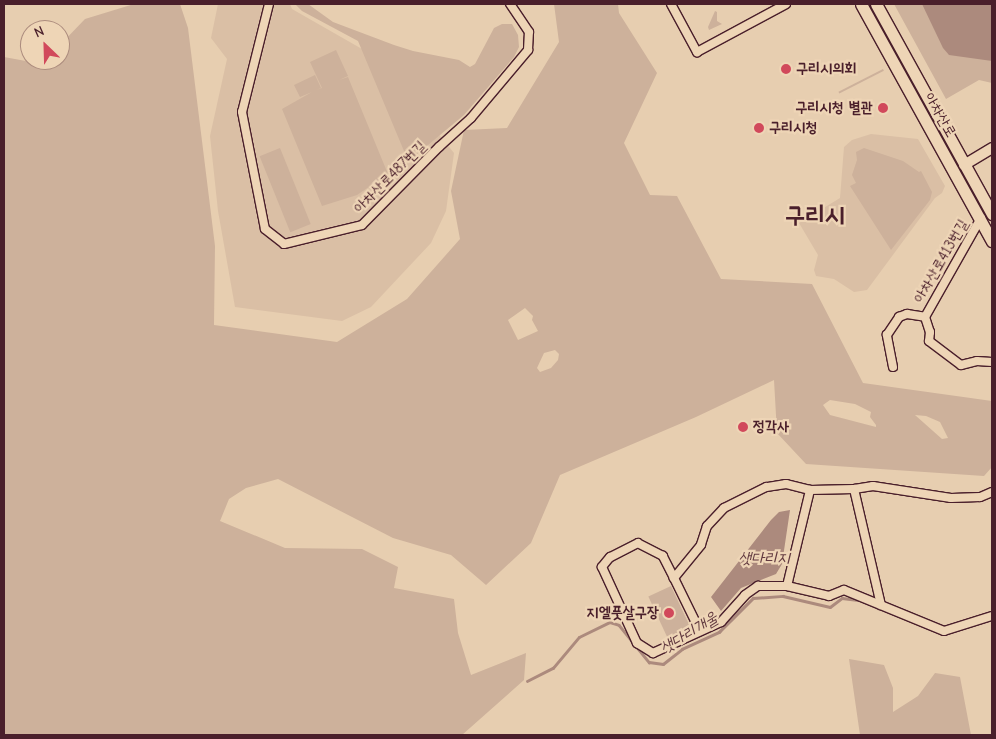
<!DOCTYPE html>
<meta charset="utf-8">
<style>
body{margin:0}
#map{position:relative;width:996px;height:739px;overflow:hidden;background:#e7ceb0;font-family:"Comic Neue","Poor Story",sans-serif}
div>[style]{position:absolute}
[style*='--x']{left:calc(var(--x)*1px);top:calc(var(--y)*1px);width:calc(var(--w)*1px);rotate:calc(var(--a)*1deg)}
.built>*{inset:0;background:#dabfa5}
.green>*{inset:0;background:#cdb19b;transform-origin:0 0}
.water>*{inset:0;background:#ac8a7d}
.stream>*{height:2.5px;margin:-1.25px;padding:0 1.25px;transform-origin:1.25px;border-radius:1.25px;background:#ac8a7d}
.roads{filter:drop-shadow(1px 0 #4a1f2b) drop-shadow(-1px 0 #4a1f2b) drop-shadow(0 1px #4a1f2b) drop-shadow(0 -1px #4a1f2b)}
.street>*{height:8px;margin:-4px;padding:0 4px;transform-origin:4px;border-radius:4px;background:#eed5b6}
.secondary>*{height:10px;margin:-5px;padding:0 5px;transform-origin:5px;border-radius:5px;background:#eed5b6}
.primary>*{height:11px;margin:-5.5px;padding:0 5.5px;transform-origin:5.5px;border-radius:5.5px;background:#eed5b6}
.dots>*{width:14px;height:14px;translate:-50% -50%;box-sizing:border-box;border:2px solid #eed5b6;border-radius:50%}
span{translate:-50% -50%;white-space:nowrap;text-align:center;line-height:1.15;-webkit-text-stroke:4.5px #eed5b6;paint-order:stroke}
.poi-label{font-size:15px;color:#4a1f2b;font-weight:700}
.left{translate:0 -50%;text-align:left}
.right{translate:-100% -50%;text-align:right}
.street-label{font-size:15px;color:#4a1f2b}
.water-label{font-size:16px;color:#623a40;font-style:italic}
.town-label{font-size:25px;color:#4a1f2b;font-weight:700}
.frame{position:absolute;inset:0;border:5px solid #4a1f2b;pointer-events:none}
.north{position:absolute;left:20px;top:20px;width:50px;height:50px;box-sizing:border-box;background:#eed5b6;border:1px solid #ac8c7e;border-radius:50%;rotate:336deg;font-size:14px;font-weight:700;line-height:20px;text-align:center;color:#4a1f2b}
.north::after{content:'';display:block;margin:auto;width:18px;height:22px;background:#d1495b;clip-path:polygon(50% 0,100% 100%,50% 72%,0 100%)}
</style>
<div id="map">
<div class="built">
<div style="clip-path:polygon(218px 4px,290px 4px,292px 9px,376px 57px,454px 153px,446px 211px,431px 243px,371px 307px,342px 321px,235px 307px,218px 211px,210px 136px,227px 59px,211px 38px)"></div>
<div style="clip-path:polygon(871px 134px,918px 139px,945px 186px,942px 193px,935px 198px,867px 290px,854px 292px,834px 279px,816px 276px,814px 270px,818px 255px,799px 223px,840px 198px,844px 147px,852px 140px)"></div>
</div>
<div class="green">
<div style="clip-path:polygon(evenodd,134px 4px,180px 4px,188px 28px,215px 246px,214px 325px,337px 342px,407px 299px,460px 239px,451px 191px,464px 130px,507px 128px,559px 42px,554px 4px,618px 4px,619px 13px,657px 73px,624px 143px,650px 195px,677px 196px,721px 279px,812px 284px,863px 383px,992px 401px,992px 467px,984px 476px,806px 464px,777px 433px,774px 380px,696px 417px,560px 475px,531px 543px,486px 585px,451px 555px,393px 538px,278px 479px,246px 488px,229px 499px,220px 521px,285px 548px,362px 549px,398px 567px,394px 588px,454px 599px,458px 633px,471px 675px,526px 653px,524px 680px,462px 735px,4px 735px,4px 57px,42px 64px,46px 60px,60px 60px,60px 45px,85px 19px,134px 4px,525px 308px,533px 316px,532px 320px,538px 331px,518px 340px,508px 320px,525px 308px,134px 4px,555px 350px,559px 354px,558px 360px,551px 368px,540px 372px,537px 368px,544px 353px,555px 350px,134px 4px,830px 400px,855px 404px,871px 412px,870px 417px,876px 425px,876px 427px,830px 415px,823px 405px,830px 400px,134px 4px,915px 415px,926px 416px,940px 422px,948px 438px,942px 439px,915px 415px)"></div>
<div style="clip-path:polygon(295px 4px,308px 4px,333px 22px,394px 45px,413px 51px,459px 60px,470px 67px,475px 64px,494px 28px,502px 24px,512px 24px,518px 35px,519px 47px,514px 57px,464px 115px,416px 155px,410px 156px,404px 151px,358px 41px,302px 11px)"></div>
<div style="clip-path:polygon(894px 4px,992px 4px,992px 83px,979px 80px,946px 99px)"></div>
<div style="clip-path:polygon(715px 11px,717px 12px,717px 21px,722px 24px,709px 30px,708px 27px)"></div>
<div style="clip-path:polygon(336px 50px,348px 76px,339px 80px,348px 77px,388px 174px,357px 195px,322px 206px,282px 109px,312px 92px,300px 97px,294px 85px,315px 75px,321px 88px,316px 90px,322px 88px,310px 62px)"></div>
<div style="left:883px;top:69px;width:2px;height:50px;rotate:63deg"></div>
<div style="left:280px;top:148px;width:82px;height:22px;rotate:68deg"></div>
<div style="clip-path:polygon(864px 148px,903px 161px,919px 172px,921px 171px,932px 192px,930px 200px,891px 250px,850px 186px,856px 183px,852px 175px,857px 160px,856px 152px)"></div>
<div style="left:671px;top:586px;width:47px;height:25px;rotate:65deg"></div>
<div style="clip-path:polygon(849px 659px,884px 665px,893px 688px,893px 712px,918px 696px,935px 673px,960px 677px,971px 735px,860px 735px)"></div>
</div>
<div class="water">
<div style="clip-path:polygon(922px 4px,992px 4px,992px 61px,949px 55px,943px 48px)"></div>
<div style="clip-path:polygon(790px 510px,782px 564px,776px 574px,741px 588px,721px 611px,711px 597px,771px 520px,779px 512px)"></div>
</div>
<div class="stream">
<div style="--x:527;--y:681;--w:29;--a:-27"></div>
<div style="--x:553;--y:668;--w:40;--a:-50"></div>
<div style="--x:579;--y:637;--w:34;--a:-26"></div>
<div style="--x:610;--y:622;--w:9;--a:18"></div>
<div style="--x:619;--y:625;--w:48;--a:51"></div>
<div style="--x:649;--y:662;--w:14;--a:8"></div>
<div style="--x:663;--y:664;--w:24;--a:-38"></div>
<div style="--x:682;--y:649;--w:41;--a:-24.7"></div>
<div style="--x:719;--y:632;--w:48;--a:-45"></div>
<div style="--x:753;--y:598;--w:30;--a:-4"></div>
<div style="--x:783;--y:596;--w:48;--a:13.2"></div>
<div style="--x:830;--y:607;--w:15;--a:-37"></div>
<div style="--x:842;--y:598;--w:16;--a:7"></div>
</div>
<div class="roads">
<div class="street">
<div style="--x:269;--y:4;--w:111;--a:104"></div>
<div style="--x:242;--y:112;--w:119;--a:78.9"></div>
<div style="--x:265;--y:229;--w:24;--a:38"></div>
<div style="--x:284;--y:244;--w:80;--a:-13.7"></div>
<div style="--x:362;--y:225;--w:110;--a:-45.4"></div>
<div style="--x:439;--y:147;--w:43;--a:-42.2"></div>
<div style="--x:471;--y:118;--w:89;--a:-50"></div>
<div style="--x:528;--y:50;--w:18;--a:-87"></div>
<div style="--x:529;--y:32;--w:34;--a:-124"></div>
<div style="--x:671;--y:4;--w:55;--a:61.6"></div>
<div style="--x:697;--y:52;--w:101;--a:-28.3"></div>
<div style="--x:981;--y:218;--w:114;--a:119.5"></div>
<div style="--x:925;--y:317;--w:16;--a:72"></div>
<div style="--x:930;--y:332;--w:9;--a:96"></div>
<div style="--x:929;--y:341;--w:40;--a:37"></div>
<div style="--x:961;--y:365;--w:16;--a:-14"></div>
<div style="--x:977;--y:361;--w:15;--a:4"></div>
<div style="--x:893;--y:367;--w:33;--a:-101"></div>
<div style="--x:887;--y:335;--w:22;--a:-56"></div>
<div style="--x:899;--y:317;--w:9;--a:-21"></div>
<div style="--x:907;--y:314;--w:18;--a:9"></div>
<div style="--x:854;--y:489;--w:119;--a:76.9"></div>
<div style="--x:992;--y:492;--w:13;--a:157"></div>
<div style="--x:980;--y:497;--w:29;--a:178"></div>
<div style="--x:951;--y:498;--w:79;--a:-171.3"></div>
<div style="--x:873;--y:486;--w:19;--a:171"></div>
<div style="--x:854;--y:489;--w:44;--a:178.7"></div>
<div style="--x:810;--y:490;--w:25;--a:-166"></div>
<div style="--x:786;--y:484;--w:20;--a:171"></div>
<div style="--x:766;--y:487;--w:47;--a:153.4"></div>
<div style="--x:724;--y:508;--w:25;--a:133"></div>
<div style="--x:707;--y:526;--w:20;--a:108"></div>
<div style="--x:701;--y:545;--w:43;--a:129.3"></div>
<div style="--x:674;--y:578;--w:25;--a:-117"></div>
<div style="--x:663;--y:556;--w:28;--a:-153"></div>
<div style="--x:638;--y:543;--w:31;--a:153"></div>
<div style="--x:610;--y:557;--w:13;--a:129"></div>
<div style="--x:602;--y:567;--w:84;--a:65.3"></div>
<div style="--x:637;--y:643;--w:19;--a:32"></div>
<div style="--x:653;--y:653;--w:75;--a:-24.5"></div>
<div style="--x:721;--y:622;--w:36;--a:-48"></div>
<div style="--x:745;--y:595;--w:16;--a:-35"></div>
<div style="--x:758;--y:586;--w:29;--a:0"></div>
<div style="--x:787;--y:586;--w:43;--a:13.4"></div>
<div style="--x:829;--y:596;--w:16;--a:-22"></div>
<div style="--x:844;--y:590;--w:108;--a:22.3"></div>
<div style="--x:944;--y:631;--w:50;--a:-17.4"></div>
<div style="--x:674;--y:578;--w:59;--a:63.9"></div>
<div style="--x:787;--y:586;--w:99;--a:-76.5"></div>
</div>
<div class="secondary">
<div style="--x:964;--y:165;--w:33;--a:-31"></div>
</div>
<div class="primary">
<div style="--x:861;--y:4;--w:271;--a:61.1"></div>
<div style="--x:876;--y:4;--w:240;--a:61.1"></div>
</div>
</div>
<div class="dots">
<div style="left:786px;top:69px;background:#d1495b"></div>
<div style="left:883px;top:108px;background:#d1495b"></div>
<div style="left:759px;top:128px;background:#d1495b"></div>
<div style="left:743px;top:427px;background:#d1495b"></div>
<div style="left:669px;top:613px;background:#d1495b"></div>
</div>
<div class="poi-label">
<span class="left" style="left:796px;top:69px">구리시의회</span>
<span class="right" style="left:873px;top:108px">구리시청 별관</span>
<span class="left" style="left:769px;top:128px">구리시청</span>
<span class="left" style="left:753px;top:427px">정각사</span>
<span class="right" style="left:659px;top:613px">지엘풋살구장</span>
</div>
<div class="street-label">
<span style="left:940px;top:115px;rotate:60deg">아차산로</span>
<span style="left:390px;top:177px;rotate:-45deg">아차산로487번길</span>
<span style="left:941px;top:261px;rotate:-60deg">아차산로413번길</span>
</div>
<div class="water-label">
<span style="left:764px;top:558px">샛다리지</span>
<span style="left:689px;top:633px;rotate:-31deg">샛다리개울</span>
</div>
<div class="town-label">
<span style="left:815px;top:215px">구리시</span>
</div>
<div class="frame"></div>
<div class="north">N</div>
</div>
